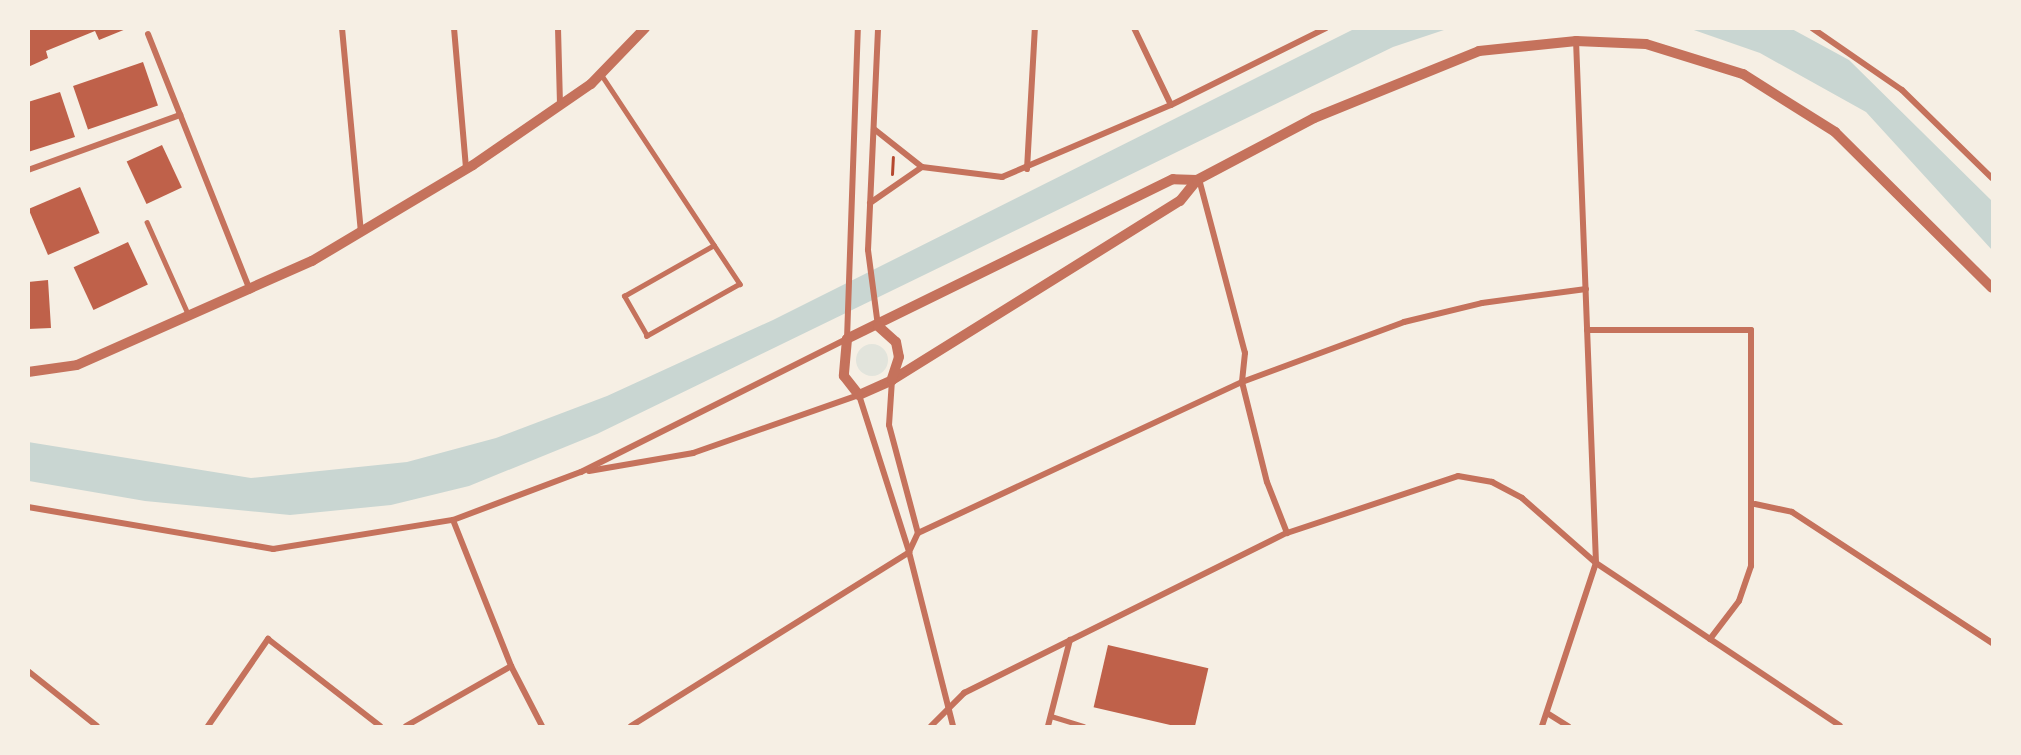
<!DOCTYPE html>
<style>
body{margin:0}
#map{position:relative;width:2021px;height:755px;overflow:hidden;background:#f6efe4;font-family:Mulish,sans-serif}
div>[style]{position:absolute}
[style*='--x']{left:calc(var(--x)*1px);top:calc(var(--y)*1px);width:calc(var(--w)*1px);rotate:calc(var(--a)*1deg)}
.green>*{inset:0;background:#e2e4dc}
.round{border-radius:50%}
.water>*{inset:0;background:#c9d6d2}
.building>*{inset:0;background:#bf614a;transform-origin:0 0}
.path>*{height:3px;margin:-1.5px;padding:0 1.5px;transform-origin:1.5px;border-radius:1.5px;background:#b5482f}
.service>*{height:4.5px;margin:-2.25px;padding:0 2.25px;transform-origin:2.25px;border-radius:2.25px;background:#c5725c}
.minor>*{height:6px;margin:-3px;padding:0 3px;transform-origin:3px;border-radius:3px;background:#c5725c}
.tertiary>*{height:10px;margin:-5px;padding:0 5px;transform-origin:5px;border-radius:5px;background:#c5725c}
span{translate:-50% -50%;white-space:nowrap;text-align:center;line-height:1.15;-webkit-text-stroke:4.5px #f6efe4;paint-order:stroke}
.frame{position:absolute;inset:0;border:30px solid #f6efe4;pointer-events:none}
</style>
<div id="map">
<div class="green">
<div class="round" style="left:856px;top:344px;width:32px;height:32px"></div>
</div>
<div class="water">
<div style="clip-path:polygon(1354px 29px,1447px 29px,1393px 47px,597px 434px,469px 486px,391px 505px,290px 515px,145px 501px,29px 481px,28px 442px,251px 478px,407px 462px,496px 438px,607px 396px,773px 320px)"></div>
<div style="clip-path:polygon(1691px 29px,1792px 29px,1849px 60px,1992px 201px,1992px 250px,1866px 112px,1760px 53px)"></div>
</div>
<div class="building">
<div style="clip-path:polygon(28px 28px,126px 28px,126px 29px,99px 40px,95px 31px,46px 51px,48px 58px,28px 67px)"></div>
<div style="left:143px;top:62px;width:46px;height:74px;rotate:71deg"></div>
<div style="clip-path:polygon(60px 92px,75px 137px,28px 152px,28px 102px)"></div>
<div style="left:162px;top:145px;width:47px;height:39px;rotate:65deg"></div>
<div style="left:80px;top:187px;width:50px;height:56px;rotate:67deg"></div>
<div style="left:128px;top:242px;width:47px;height:60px;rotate:65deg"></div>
<div style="clip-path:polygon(48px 280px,51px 328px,28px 329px,28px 282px)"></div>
<div style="left:1108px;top:645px;width:103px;height:64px;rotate:13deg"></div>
</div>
<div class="path">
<div style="--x:892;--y:174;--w:17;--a:-87"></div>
</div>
<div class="service">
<div style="--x:601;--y:74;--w:252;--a:56.5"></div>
<div style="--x:740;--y:284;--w:107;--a:150.8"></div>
<div style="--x:647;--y:336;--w:46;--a:-119.9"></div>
<div style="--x:624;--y:296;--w:103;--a:-29.5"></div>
<div style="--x:147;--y:222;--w:103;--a:65.9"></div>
<div style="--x:1051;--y:716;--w:34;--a:17"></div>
</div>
<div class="minor">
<div style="--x:342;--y:28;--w:206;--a:84.7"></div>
<div style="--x:454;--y:28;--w:142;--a:85.1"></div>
<div style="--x:558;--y:28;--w:77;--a:88.5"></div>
<div style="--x:1134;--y:28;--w:85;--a:64.3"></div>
<div style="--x:1812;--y:28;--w:109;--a:34.6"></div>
<div style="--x:1902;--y:90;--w:126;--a:44.4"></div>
<div style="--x:148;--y:34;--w:276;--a:68.3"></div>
<div style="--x:874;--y:129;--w:61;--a:38.4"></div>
<div style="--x:922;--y:167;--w:81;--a:7.1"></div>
<div style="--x:1002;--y:177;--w:184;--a:-23.1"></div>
<div style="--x:1171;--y:105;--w:173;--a:-26.4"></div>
<div style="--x:1027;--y:169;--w:141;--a:-86.8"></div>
<div style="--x:28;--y:170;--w:162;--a:-19.9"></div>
<div style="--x:1199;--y:179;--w:180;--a:75.2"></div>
<div style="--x:1245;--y:353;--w:29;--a:96"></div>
<div style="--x:1242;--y:382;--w:103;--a:76"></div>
<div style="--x:1267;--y:482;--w:55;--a:68.6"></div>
<div style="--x:1287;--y:533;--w:180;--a:-18.4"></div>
<div style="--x:1458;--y:476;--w:35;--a:10"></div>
<div style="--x:1492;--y:482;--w:34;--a:28"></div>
<div style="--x:1522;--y:498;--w:98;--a:41.3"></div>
<div style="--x:1596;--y:563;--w:293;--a:33.7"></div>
<div style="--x:870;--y:203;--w:63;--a:-34.7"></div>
<div style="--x:878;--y:326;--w:77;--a:-97.5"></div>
<div style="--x:868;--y:250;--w:222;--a:-87.4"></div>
<div style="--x:1587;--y:330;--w:164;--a:0"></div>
<div style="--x:1751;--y:330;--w:236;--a:90"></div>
<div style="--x:1751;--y:566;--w:37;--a:109"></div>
<div style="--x:1739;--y:601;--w:48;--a:127.3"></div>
<div style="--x:892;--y:380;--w:45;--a:93.8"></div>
<div style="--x:889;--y:425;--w:112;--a:75"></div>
<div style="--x:589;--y:471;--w:106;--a:-9.8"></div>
<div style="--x:693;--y:453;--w:176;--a:-19.3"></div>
<div style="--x:859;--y:395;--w:165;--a:72.3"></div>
<div style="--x:909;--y:552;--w:179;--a:75.8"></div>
<div style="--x:1755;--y:504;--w:38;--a:12"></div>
<div style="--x:1792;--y:512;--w:239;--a:33.2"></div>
<div style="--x:28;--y:507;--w:249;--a:9.7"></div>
<div style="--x:273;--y:549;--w:182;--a:-9.2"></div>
<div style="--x:453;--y:520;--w:137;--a:-20.6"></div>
<div style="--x:581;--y:472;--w:297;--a:-26.6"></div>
<div style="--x:847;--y:339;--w:311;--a:-88"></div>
<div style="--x:453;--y:520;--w:157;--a:68.3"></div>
<div style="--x:511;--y:666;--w:68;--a:62.7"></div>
<div style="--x:28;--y:671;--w:88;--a:38.6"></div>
<div style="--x:1547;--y:713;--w:25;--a:32"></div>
<div style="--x:208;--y:726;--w:106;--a:-55.4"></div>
<div style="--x:268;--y:639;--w:142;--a:37.8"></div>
<div style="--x:406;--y:726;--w:121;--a:-29.7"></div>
<div style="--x:631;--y:726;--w:328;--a:-32"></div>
<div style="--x:909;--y:552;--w:21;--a:-65"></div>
<div style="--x:918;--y:533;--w:357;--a:-25"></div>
<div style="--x:1242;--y:382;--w:173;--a:-20.3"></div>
<div style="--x:1404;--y:322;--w:80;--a:-13.7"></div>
<div style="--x:1482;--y:303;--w:105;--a:-7.7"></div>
<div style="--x:931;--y:726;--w:47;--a:-45"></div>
<div style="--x:964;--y:693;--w:360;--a:-26.4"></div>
<div style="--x:1048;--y:726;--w:89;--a:-75.7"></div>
<div style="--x:1542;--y:726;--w:172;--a:-71.7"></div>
<div style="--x:1596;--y:563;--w:522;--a:-92.19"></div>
</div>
<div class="tertiary">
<div style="--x:1197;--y:180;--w:24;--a:-178"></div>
<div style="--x:1173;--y:179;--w:363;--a:153.9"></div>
<div style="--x:847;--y:339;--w:37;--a:95"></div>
<div style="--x:844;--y:376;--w:24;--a:52"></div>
<div style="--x:859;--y:395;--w:36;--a:-24"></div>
<div style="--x:892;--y:380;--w:339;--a:-31.9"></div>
<div style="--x:1180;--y:201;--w:27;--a:-51"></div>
<div style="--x:1197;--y:180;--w:132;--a:-27.9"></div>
<div style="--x:1314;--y:118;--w:178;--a:-22.1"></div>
<div style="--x:1479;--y:51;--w:98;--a:-5.9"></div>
<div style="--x:1576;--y:41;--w:70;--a:2.5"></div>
<div style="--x:1646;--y:44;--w:102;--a:17.2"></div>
<div style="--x:1743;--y:74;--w:109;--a:32.2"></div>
<div style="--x:1835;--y:132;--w:221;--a:44.8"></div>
<div style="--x:878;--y:326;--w:24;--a:42"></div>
<div style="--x:896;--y:342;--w:15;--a:79"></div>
<div style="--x:899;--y:357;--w:23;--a:108"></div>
<div style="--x:28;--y:372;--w:49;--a:-8.1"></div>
<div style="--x:77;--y:365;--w:257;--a:-23.9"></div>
<div style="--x:312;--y:261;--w:187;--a:-30.8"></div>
<div style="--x:473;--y:165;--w:143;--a:-34.5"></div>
<div style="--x:591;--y:84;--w:78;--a:-46"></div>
</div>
<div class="frame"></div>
</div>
